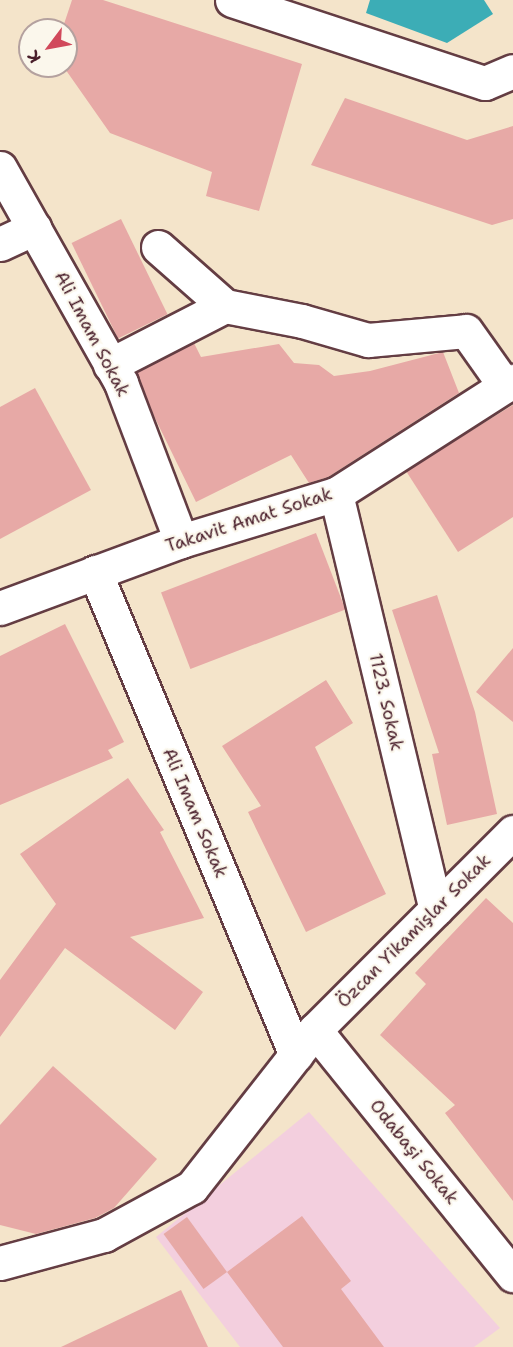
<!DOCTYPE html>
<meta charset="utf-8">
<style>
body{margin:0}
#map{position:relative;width:513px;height:1347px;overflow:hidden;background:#f4e4ca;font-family:"Shantell Sans",sans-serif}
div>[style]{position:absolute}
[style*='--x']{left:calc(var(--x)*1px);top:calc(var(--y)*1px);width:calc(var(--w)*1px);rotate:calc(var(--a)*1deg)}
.built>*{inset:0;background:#f3cfde}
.water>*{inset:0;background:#3cadb6}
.building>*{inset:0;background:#e7a9a6;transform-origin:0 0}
.roads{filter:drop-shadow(2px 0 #643d43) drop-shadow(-2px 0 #643d43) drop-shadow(0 2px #643d43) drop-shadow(0 -2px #643d43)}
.minor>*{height:33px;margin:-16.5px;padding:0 16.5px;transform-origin:16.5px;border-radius:16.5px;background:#fff}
.tertiary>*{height:33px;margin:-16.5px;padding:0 16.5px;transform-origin:16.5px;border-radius:16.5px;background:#fff}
span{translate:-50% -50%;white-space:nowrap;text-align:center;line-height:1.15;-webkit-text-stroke:4.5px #fbf7ec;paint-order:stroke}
.street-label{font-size:18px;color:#4a1f2b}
.north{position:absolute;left:18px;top:18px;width:60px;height:60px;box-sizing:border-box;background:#fbf7ec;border:2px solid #b4a19f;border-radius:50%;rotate:238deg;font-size:16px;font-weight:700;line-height:24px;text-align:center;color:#4a1f2b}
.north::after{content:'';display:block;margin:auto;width:21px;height:27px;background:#d1495b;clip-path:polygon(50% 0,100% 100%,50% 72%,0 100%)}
</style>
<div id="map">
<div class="built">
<div style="clip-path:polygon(309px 1112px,500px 1328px,474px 1347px,240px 1347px,156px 1237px)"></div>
</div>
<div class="water">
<div style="clip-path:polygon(370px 0,484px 0,493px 14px,447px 43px,366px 13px)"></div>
</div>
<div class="building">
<div style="clip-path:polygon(72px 0,103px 0,302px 64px,259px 211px,206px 196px,212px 172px,110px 133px,63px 66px,66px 66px,66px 30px,62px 30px)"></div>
<div style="clip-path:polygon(345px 98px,467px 140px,513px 126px,513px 219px,492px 225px,311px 165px)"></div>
<div style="left:121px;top:219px;width:106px;height:55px;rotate:64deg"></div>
<div style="clip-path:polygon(194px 343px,201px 357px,279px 344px,294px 363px,319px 365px,334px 376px,370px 371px,443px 352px,459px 393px,328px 477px,309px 483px,291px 455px,196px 502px,153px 414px,137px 372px)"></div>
<div style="clip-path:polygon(35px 388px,91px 490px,0 539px,0 407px)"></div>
<div style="clip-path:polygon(513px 405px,513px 517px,458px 552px,406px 471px)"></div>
<div style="left:316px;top:533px;width:82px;height:166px;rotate:69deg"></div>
<div style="clip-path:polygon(437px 595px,475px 712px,497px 814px,447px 825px,432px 754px,439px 753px,392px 610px)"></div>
<div style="clip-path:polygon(65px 624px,124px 742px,108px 750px,113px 758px,0 805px,0 656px)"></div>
<div style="clip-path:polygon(513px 648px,513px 722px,476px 692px)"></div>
<div style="clip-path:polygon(326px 680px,353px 723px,315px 747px,386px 894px,306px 932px,248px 812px,261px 806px,222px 746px)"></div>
<div style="clip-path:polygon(128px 778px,164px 830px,160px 832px,204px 918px,130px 937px,203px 992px,175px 1030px,65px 948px,0 1037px,0 980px,56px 904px,20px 854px)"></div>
<div style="clip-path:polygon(486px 898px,513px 923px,513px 1201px,445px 1113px,455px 1105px,380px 1035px,426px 984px,415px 973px)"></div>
<div style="clip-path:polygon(53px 1066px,157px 1159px,114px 1208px,95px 1218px,36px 1234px,0 1225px,0 1125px)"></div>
<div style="clip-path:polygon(302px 1216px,351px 1281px,341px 1289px,384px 1347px,283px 1347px,227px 1272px)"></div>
<div style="left:187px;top:1217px;width:68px;height:29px;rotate:54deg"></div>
<div style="clip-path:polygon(181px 1290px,208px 1347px,61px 1347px)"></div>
</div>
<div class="roads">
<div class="minor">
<div style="--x:232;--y:0;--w:266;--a:18.2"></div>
<div style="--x:485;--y:83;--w:30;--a:-23"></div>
<div style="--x:0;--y:168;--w:247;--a:60.6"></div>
<div style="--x:121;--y:383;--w:169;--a:69.2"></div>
<div style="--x:0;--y:244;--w:38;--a:-25"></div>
<div style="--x:158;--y:247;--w:89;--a:41.4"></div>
<div style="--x:225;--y:306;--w:78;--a:11"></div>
<div style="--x:302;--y:321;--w:69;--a:16.1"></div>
<div style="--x:368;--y:340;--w:98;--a:-5.2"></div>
<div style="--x:466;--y:331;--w:67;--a:54.7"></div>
<div style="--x:110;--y:365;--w:129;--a:-27.2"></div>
<div style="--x:336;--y:494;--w:427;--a:76.5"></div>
<div style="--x:95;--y:572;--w:523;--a:67.41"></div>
<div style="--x:0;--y:608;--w:193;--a:-20.3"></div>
<div style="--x:181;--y:541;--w:162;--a:-16.9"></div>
<div style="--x:336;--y:494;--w:210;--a:-32.6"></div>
<div style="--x:315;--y:1030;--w:315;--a:51.1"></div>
</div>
<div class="tertiary">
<div style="--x:0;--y:1263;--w:108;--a:-15.1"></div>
<div style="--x:104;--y:1235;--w:100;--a:-28.6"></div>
<div style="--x:192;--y:1187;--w:199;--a:-51.9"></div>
<div style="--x:315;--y:1030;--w:280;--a:-45"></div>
</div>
</div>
<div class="street-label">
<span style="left:92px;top:334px;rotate:62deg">Ali Imam Sokak</span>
<span style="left:249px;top:520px;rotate:-18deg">Takavit Amat Sokak</span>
<span style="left:386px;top:702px;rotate:77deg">1123. Sokak</span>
<span style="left:195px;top:813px;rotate:67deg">Ali Imam Sokak</span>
<span style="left:414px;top:931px;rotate:-45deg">Özcan Yikamişlar Sokak</span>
<span style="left:414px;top:1152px;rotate:51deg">Odabaşi Sokak</span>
</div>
<div class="north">K</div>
</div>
